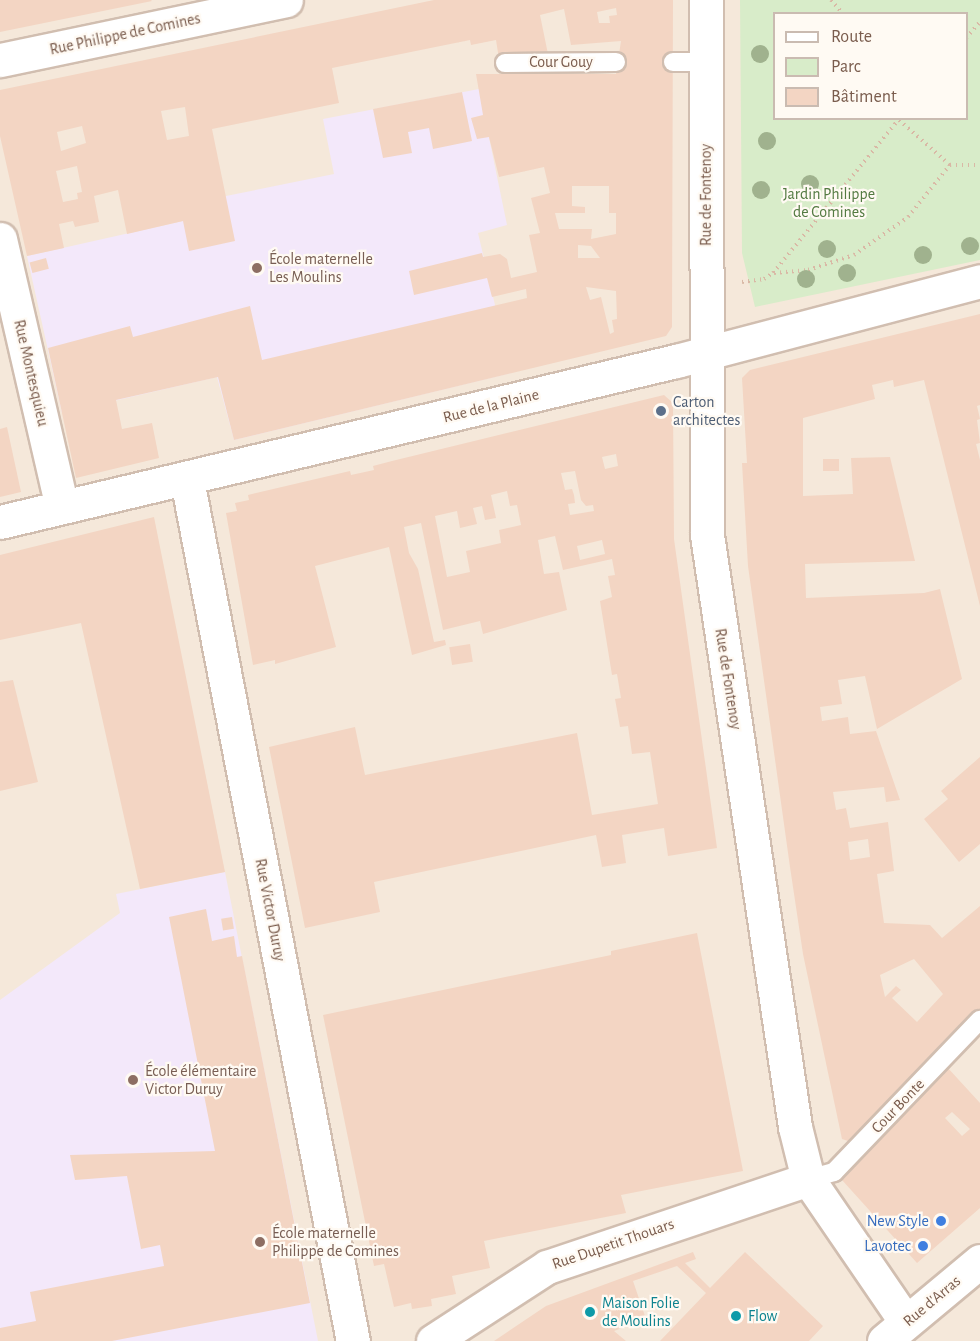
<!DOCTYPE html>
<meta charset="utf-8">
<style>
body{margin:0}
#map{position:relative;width:980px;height:1341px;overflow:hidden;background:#fdf6ec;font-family:"Alegreya Sans",sans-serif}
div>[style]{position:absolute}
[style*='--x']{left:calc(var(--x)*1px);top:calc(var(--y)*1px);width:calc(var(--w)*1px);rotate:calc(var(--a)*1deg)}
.residential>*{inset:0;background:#f5e8da}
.education>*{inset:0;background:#f3e8fa}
.green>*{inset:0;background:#d8ecc9}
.building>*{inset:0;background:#f3d5c3;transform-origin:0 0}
.path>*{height:4px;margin-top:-2px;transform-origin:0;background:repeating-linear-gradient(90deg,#d9b8a5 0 1.5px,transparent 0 6px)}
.roads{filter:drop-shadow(2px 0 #d1beb0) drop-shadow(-2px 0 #d1beb0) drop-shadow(0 2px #d1beb0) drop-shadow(0 -2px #d1beb0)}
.service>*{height:18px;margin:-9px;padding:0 9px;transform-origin:9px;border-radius:9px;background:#fff}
.minor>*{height:33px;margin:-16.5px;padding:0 16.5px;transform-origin:16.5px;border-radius:16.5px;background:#fff}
.tertiary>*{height:33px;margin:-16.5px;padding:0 16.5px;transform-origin:16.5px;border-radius:16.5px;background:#fff}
.trees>*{width:18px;height:18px;margin:-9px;border-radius:50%;background:#a0b28e}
.dots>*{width:16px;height:16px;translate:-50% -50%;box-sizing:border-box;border:3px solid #fffaf3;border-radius:50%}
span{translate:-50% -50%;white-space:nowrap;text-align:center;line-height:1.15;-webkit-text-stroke:4.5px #fffaf3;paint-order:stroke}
.street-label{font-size:16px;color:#7a5c4d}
.park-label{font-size:16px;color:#537a41}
.education-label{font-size:16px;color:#785e54}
.left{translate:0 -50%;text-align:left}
.service-label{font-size:16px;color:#4e5e75}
.shop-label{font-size:16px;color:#366cbe}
.right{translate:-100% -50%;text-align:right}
.culture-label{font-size:16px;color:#0d838f}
.legend{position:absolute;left:773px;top:12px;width:195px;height:108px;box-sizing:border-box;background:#fffaf3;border:2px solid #cabbb1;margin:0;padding:8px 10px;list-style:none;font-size:18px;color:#7a5c4d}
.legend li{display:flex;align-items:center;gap:12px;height:30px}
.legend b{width:30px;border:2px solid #cabbb1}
</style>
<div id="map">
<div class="residential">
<div style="clip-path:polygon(evenodd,0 0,980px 0,980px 1341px,0 1341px,0 0,774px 14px,966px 14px,966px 118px,774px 118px,774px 14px)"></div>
</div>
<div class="education">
<div style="clip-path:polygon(479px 89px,507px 225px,478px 233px,511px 373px,234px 440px,217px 377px,62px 413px,27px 256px,183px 221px,226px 196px,334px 174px,323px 119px)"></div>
<div style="clip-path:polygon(225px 872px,318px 1341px,0 1341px,0 1000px,120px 913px,116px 894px)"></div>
</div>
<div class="green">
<div style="clip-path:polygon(evenodd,740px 0,980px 0,980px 260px,755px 307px,742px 253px,740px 0,774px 14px,966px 14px,966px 118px,774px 118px,774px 14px)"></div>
</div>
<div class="building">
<div style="clip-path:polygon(0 0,151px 0,152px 1px,0 32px)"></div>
<div style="clip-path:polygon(evenodd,434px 0,673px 0,672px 327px,666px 336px,234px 440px,218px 377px,116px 400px,122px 429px,152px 423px,159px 458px,76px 478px,48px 348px,130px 326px,133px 337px,250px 306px,262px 360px,527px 298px,526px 289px,492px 297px,487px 278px,414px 295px,409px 271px,482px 253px,483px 257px,500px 254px,507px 259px,511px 278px,537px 272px,529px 235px,540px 233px,531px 198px,550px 193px,544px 167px,499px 177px,489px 137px,477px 139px,471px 118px,483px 115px,476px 74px,616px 74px,621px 41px,571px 45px,564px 9px,540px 15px,549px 59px,499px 59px,496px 40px,471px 45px,470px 40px,332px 68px,339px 103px,212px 129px,235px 241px,189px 251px,183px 221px,127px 234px,118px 190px,94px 196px,99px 222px,75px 227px,73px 221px,59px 224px,64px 248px,27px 256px,0 136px,0 90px,434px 0,616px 8px,617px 15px,609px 16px,610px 23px,599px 23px,597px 12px,616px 8px,434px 0,185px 107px,189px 136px,167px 140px,161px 111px,185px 107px,434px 0,82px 126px,86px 143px,61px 151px,57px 132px,82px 126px,434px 0,77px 166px,82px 192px,77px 193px,78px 199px,63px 202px,56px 171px,77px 166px,434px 0,572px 186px,609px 186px,609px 213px,616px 213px,616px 234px,591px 239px,592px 229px,559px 229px,555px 213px,585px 213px,585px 207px,572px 206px,572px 186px,434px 0,578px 245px,591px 246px,600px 258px,578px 258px,578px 245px,434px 0,586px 287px,616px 291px,617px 319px,612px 320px,614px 332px,610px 334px,601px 297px,590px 300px,586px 287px)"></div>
<div style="clip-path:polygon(462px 92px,472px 141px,433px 149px,429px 128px,408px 132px,412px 153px,383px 158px,373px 109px)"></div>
<div style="left:46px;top:258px;width:11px;height:17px;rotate:75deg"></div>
<div style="clip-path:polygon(evenodd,980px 314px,980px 405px,977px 406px,980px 419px,977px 420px,980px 443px,976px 444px,980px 460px,980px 606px,924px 380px,894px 387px,893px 380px,872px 385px,875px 399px,803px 418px,803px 496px,853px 494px,851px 458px,890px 457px,915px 561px,805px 564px,806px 598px,924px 593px,940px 589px,962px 679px,877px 729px,865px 676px,838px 680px,842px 704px,820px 707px,822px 721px,848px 717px,850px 734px,876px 731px,900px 800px,886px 802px,884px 787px,833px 792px,836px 810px,846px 808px,850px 828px,888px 822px,894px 871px,877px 874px,884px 923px,930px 925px,942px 938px,980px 906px,980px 1011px,854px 1143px,842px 1139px,803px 954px,790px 867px,748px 566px,742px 463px,747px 463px,742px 378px,750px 370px,980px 314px,868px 839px,870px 857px,850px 860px,848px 842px,868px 839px,980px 314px,914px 959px,943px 994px,917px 1022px,892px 998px,901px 990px,896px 986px,885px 997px,880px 975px,914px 959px)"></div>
<div style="clip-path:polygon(evenodd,664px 395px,673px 403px,674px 539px,717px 848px,668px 856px,664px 828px,622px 835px,626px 863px,602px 867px,596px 835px,374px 882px,380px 912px,305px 928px,269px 747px,355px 727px,365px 775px,577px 733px,592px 815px,658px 804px,650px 752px,632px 754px,628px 726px,620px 727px,615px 699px,621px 698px,617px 674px,612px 675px,600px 601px,612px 597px,608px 576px,615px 575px,612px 559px,563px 570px,555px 536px,538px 540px,544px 574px,559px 572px,567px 610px,483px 634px,480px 621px,443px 630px,421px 523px,404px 527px,409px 553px,418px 569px,434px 642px,445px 640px,446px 645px,412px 655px,389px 547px,315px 566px,336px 647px,275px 664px,275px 660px,253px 665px,226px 513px,237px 511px,235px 503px,249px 500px,248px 495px,350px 471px,351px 475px,374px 470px,373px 466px,392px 461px,664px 395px,616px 454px,618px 466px,605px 469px,602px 457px,616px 454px,664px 395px,575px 471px,581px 500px,586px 506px,593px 505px,594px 511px,570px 515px,568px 504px,575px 503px,574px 495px,572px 489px,565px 490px,561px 473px,575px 471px,664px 395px,507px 491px,510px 506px,517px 505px,521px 525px,499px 530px,501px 543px,466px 551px,470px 572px,447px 577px,435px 516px,457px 511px,460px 528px,477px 524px,473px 508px,482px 506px,485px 520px,496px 518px,491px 495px,507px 491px,664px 395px,602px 540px,605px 554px,580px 560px,577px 546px,602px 540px)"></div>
<div style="clip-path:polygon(7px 427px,21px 492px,0 497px,0 429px)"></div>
<div style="left:839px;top:459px;width:12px;height:16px;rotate:90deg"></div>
<div style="clip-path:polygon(154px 517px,225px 872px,140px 889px,81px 623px,0 640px,0 555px)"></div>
<div style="left:470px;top:644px;width:18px;height:21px;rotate:81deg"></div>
<div style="clip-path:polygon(13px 680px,38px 782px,0 791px,0 682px)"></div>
<div style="clip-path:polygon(980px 757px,980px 844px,959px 862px,924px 819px,948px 799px,941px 791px)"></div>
<div style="clip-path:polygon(206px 909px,212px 941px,234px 936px,237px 957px,242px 956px,310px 1303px,112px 1341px,0 1341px,0 1328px,36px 1321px,30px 1292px,164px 1266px,160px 1245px,141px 1249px,127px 1176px,75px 1180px,70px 1155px,215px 1151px,169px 917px)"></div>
<div style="left:232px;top:917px;width:12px;height:11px;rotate:81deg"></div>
<div style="clip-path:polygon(697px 933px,743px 1171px,621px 1195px,626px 1213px,484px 1241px,490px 1268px,452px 1276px,456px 1294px,431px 1299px,432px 1306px,412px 1309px,411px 1303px,394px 1307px,384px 1264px,374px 1266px,323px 1015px,611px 955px,611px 951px)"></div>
<div style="clip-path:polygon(evenodd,947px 1067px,980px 1103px,980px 1208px,917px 1263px,842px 1180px,947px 1067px,952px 1112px,970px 1129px,962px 1136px,945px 1118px,952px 1112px)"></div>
<div style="clip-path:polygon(693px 1252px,696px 1259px,685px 1263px,710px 1288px,745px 1252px,823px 1326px,809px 1341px,660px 1341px,706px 1293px,677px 1266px,633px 1281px,646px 1319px,614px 1331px,626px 1341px,494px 1341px,546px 1306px)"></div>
</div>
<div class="path">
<div style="--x:831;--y:0;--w:18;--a:49"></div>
<div style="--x:966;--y:38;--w:21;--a:-49"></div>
<div style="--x:899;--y:120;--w:68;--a:41.4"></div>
<div style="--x:950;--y:165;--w:30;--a:0"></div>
<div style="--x:774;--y:273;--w:34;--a:-5"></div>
<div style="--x:808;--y:270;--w:48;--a:-18.1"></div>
<div style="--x:854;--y:255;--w:66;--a:-35.1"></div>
<div style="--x:908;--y:217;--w:67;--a:-51.1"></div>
<div style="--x:742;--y:282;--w:22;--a:-8"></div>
<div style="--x:764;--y:279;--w:11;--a:-34"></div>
<div style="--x:773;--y:273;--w:200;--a:-50.7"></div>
</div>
<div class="roads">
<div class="service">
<div style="--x:673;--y:62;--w:33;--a:0"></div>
<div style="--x:505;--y:63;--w:111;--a:-0.5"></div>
<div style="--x:808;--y:1179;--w:27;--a:-15"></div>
<div style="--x:834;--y:1172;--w:211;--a:-46.2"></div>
</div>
<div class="minor">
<div style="--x:706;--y:0;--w:535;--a:89.89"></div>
<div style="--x:707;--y:535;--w:599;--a:81.54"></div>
<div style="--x:795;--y:1127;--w:54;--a:76"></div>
<div style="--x:808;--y:1179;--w:173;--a:55.6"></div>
<div style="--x:0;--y:60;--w:292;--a:-11.8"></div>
<div style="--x:0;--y:239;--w:275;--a:77"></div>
<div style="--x:187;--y:480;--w:877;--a:79.09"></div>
<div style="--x:0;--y:522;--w:695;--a:-13.4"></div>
<div style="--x:676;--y:361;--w:314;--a:-14.7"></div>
<div style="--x:433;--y:1341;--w:136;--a:-33"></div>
<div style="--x:547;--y:1267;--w:275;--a:-18.6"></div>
</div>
<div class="tertiary">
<div style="--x:884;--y:1341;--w:125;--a:-39.8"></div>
</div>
</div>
<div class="trees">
<div style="left:760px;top:54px"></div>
<div style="left:767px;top:141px"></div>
<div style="left:810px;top:184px"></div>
<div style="left:761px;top:190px"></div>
<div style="left:970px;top:246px"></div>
<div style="left:827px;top:249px"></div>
<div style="left:923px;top:255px"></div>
<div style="left:847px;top:273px"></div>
<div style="left:806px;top:279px"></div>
</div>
<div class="dots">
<div style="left:257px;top:268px;background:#8d6e63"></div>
<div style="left:661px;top:411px;background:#5c6f8a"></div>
<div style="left:133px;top:1080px;background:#8d6e63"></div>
<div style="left:941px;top:1221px;background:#3f7fe0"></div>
<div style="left:260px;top:1242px;background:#8d6e63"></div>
<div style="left:923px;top:1246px;background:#3f7fe0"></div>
<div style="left:590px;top:1312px;background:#0f9aa8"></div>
<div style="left:736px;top:1316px;background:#0f9aa8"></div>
</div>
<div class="street-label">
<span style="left:125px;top:34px;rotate:-12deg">Rue Philippe de Comines</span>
<span style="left:561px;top:62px">Cour Gouy</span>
<span style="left:706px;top:195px;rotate:-90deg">Rue de Fontenoy</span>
<span style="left:31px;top:373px;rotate:77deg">Rue Montesquieu</span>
<span style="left:491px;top:406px;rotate:-14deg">Rue de la Plaine</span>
<span style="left:728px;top:679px;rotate:81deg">Rue de Fontenoy</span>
<span style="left:270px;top:910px;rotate:79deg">Rue Victor Duruy</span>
<span style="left:898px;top:1106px;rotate:-46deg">Cour Bonte</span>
<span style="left:613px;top:1244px;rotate:-19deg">Rue Dupetit Thouars</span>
<span style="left:932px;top:1301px;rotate:-40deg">Rue d'Arras</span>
</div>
<div class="park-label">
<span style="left:829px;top:203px">Jardin Philippe<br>de Comines</span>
</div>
<div class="education-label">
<span class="left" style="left:269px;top:268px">École maternelle<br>Les Moulins</span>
<span class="left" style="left:145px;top:1080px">École élémentaire<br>Victor Duruy</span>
<span class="left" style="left:272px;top:1242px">École maternelle<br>Philippe de Comines</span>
</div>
<div class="service-label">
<span class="left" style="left:673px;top:411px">Carton<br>architectes</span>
</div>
<div class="shop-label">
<span class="right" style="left:929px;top:1221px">New Style</span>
<span class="right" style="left:911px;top:1246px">Lavotec</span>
</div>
<div class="culture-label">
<span class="left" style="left:602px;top:1312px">Maison Folie<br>de Moulins</span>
<span class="left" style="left:748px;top:1316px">Flow</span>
</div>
<ul class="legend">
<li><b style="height:8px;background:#fff"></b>Route</li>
<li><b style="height:16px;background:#d8ecc9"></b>Parc</li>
<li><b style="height:16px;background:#f3d5c3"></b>Bâtiment</li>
</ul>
</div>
